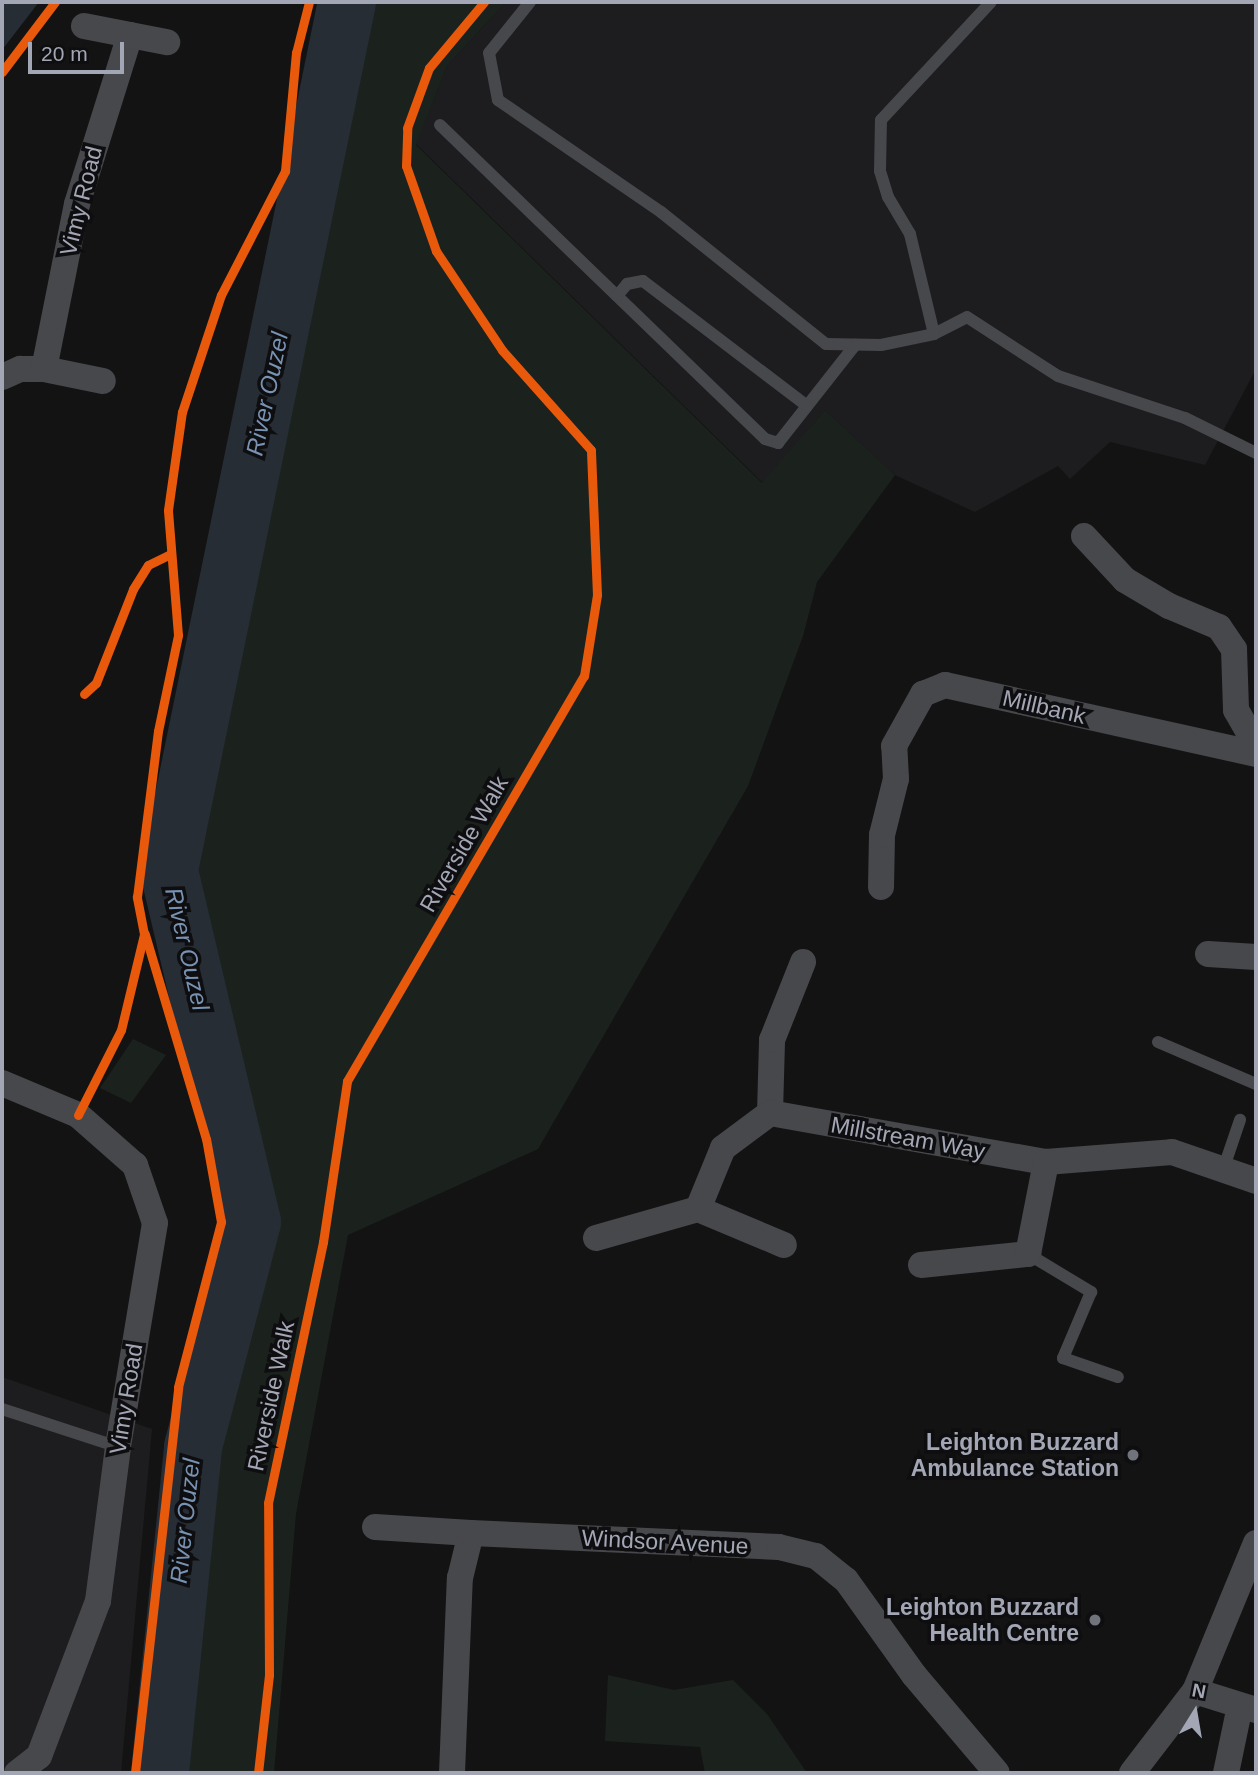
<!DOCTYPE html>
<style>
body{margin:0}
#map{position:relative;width:1258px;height:1775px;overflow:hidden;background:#131313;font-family:Arial,sans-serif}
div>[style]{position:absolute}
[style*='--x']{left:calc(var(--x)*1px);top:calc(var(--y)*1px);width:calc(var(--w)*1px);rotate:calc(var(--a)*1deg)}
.built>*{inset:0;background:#1d1d1f}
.green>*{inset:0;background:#1b221d}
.water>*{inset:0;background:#262d35}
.river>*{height:58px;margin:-29px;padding:0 29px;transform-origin:29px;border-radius:29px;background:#262d35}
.lane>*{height:12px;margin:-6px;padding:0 6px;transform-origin:6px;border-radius:6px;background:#47484c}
.street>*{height:26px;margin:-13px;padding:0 13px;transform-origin:13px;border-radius:13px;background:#47484c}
.cycleway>*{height:9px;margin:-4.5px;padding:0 4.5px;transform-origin:4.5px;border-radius:4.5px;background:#e8590c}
.dots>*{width:19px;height:19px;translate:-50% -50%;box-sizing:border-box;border:4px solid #0e0d0f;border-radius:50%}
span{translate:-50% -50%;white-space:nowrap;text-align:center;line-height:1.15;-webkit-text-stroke:7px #0e0d0f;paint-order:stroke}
.street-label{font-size:23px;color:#a3a7b5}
.poi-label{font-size:23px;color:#a3a7b5;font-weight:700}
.right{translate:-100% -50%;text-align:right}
.water-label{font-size:24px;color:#7892b2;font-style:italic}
.frame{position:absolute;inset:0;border:4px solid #a3a7b5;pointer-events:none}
.north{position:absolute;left:1160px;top:1677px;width:70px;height:70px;-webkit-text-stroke:5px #0e0d0f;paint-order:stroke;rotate:11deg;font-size:19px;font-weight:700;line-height:28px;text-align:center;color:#a3a7b5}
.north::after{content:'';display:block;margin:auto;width:24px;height:32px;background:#a3a7b5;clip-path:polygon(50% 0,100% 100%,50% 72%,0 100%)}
.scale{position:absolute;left:28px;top:42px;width:96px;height:32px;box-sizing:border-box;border:4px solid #a3a7b5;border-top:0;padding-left:9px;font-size:21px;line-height:24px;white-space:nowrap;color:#a3a7b5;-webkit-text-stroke:5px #0e0d0f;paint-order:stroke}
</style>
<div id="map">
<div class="built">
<div style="clip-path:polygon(506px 2px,1256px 2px,1256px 369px,1205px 465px,1110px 442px,1070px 479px,1058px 466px,975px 512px,895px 475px,825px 410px,763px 483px,416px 144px,447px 66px)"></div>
<div style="clip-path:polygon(2px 1377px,152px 1429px,121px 1773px,2px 1773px)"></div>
</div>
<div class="green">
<div style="clip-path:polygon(351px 2px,506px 2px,447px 66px,416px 145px,762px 483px,825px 410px,895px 475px,817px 582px,803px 636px,748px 786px,538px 1149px,348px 1235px,296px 1514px,274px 1773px,165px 1773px,196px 1448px,257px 1223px,173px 870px)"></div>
<div style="clip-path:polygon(133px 1039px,166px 1055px,131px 1103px,100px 1088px)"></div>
<div style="clip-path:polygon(608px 1675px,674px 1690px,733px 1680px,767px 1714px,807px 1773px,705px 1773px,700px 1747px,605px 1741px)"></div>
</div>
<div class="water">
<div style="clip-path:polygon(2px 2px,39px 2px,2px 50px)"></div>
</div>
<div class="river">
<div style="--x:160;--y:1773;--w:328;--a:-84.2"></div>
<div style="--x:193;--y:1447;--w:233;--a:-75.3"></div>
<div style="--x:252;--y:1222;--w:362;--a:-103.3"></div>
<div style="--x:169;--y:870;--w:886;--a:-78.41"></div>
</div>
<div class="lane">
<div style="--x:530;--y:2;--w:65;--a:128.8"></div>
<div style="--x:489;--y:53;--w:48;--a:79.2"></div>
<div style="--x:498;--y:100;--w:198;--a:34.5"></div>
<div style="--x:661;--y:212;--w:211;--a:38.7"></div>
<div style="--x:826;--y:344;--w:55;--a:1"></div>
<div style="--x:881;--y:345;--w:54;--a:-11.7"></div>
<div style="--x:934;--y:334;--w:37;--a:-27"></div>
<div style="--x:967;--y:317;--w:108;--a:33"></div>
<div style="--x:1058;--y:376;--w:134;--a:18.3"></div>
<div style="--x:1185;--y:418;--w:79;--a:26.2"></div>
<div style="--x:440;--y:125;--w:452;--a:44"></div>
<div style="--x:765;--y:439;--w:14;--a:17"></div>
<div style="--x:778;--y:443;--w:125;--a:-51.8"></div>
<div style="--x:617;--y:296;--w:16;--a:-50"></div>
<div style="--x:627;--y:284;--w:16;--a:-11"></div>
<div style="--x:643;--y:281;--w:206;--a:37.3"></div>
<div style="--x:934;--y:334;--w:103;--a:-103.5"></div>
<div style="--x:910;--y:234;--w:43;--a:-120.7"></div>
<div style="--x:888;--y:197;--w:27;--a:-107"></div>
<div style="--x:880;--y:171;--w:51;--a:-88.9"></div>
<div style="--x:881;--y:120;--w:161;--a:-47"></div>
<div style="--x:1158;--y:1042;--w:107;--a:23.2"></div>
<div style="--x:1224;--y:1167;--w:50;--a:-71.2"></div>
<div style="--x:1028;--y:1254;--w:74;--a:31.1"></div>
<div style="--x:1091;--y:1292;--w:72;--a:113"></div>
<div style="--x:1063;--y:1358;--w:58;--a:19.1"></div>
<div style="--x:2;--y:1409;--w:122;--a:18.1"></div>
</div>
<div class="street">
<div style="--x:84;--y:26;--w:47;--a:11.1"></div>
<div style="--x:44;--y:369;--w:60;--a:11.5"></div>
<div style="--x:2;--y:377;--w:20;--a:-24"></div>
<div style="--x:20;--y:369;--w:24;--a:0"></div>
<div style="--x:44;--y:369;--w:168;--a:-78.7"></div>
<div style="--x:77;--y:204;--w:177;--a:-72.6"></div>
<div style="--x:130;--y:35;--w:38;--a:11"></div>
<div style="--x:1084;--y:536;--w:60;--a:47"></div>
<div style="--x:1125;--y:580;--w:51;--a:30.6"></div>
<div style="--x:1169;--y:606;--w:54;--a:22.8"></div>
<div style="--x:1219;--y:627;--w:27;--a:56"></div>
<div style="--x:1234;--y:649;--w:61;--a:88.1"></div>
<div style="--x:1236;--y:710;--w:40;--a:60.3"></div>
<div style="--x:881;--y:887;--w:52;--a:-88.9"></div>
<div style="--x:882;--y:835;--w:58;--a:-76"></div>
<div style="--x:896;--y:779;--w:33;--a:-93"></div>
<div style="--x:894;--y:746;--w:60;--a:-60.9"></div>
<div style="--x:923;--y:694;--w:24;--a:-22"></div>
<div style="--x:945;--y:685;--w:319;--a:12.5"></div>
<div style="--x:1208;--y:954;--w:48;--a:3.6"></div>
<div style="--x:2;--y:1083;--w:82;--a:22.8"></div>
<div style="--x:78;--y:1115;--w:76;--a:41.3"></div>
<div style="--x:135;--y:1165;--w:61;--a:71"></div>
<div style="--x:155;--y:1223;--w:227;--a:99.4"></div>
<div style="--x:118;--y:1447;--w:155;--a:97.4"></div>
<div style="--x:98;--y:1601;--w:166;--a:110.8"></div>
<div style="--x:39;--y:1756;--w:28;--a:142"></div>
<div style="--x:770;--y:1113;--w:73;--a:-88.4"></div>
<div style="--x:772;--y:1040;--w:84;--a:-68.3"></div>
<div style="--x:698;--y:1209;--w:93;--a:22.7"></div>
<div style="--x:596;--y:1238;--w:106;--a:-15.9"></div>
<div style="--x:698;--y:1209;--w:66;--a:-67.7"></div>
<div style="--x:723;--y:1148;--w:59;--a:-36.7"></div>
<div style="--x:770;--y:1113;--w:280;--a:10.1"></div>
<div style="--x:1046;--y:1162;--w:126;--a:-4.5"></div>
<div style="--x:1172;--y:1152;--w:89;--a:19"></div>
<div style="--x:921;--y:1265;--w:108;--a:-5.9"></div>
<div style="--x:1028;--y:1254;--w:94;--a:-78.9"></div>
<div style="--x:375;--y:1527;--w:96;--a:3.6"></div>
<div style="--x:1195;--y:1691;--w:64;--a:17.3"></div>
<div style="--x:452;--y:1773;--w:195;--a:-87.7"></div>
<div style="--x:460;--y:1578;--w:46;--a:-76.3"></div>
<div style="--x:471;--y:1533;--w:308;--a:2.6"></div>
<div style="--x:779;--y:1547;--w:38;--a:14"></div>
<div style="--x:816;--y:1556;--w:38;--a:39"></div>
<div style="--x:846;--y:1580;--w:117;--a:54.4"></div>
<div style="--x:914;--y:1675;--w:128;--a:49.7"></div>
<div style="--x:1132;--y:1773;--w:103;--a:-52.5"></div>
<div style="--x:1195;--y:1691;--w:160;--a:-67.6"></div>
<div style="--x:1226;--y:1773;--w:68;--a:-78.2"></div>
</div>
<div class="cycleway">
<div style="--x:2;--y:72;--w:88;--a:-52.9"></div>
<div style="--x:84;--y:694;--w:16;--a:-43"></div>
<div style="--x:96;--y:683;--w:101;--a:-68.5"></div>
<div style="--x:133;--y:589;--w:28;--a:-58"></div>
<div style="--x:148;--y:565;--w:25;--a:-26"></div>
<div style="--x:78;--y:1115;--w:95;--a:-63.2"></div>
<div style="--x:121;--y:1030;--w:99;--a:-76.5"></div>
<div style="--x:144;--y:934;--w:38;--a:-101"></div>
<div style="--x:137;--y:897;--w:167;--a:-82.8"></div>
<div style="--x:158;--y:731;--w:98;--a:-78.2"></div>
<div style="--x:178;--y:635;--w:125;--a:-94.6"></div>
<div style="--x:168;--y:510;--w:99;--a:-81.9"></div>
<div style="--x:182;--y:412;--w:123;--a:-71.6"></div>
<div style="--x:221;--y:295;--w:140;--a:-62.7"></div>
<div style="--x:285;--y:171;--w:119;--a:-84.7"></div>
<div style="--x:296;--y:53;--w:53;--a:-75.7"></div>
<div style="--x:135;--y:1773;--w:388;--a:-83.6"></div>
<div style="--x:178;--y:1387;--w:171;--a:-75.4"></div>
<div style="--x:221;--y:1222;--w:84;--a:-100.2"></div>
<div style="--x:206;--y:1139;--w:214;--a:-106.6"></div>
<div style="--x:258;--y:1773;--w:99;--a:-83.6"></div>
<div style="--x:269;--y:1675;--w:172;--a:-90.3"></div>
<div style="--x:268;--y:1503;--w:267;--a:-78.1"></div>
<div style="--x:323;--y:1242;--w:163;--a:-81.5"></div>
<div style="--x:347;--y:1081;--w:469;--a:-59.7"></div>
<div style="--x:584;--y:676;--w:82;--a:-80.9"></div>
<div style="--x:597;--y:595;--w:145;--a:-92.4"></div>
<div style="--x:591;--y:450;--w:134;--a:-131.7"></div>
<div style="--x:502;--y:350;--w:119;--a:-123.7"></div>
<div style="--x:436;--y:251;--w:90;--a:-109.4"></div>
<div style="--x:406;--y:166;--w:38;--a:-88"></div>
<div style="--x:407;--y:128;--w:64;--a:-69.9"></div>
<div style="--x:429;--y:68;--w:86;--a:-50.2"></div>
</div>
<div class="dots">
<div style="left:1133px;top:1455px;background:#71737c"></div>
<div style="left:1095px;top:1620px;background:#71737c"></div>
</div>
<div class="street-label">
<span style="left:81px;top:201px;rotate:-76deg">Vimy Road</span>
<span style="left:1044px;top:707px;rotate:13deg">Millbank</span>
<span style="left:464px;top:844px;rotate:-60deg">Riverside Walk</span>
<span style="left:908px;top:1138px;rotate:10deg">Millstream Way</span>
<span style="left:271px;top:1396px;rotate:-78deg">Riverside Walk</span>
<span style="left:126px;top:1399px;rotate:-81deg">Vimy Road</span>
<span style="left:665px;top:1542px;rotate:3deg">Windsor Avenue</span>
</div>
<div class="poi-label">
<span class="right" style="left:1119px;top:1455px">Leighton Buzzard<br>Ambulance Station</span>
<span class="right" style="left:1079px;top:1620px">Leighton Buzzard<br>Health Centre</span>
</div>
<div class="water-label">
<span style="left:267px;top:394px;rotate:-78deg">River Ouzel</span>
<span style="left:187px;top:949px;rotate:77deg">River Ouzel</span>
<span style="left:185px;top:1521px;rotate:-84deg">River Ouzel</span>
</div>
<div class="frame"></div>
<div class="north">N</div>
<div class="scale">20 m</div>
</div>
